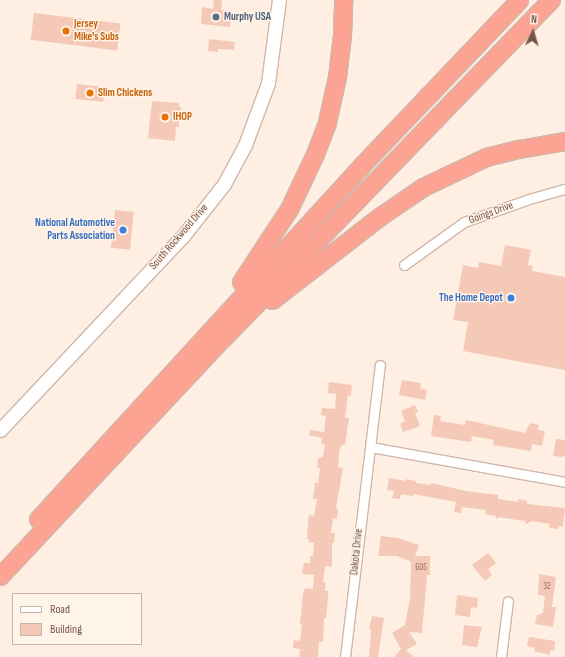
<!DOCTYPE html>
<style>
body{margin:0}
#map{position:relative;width:565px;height:657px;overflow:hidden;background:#feefe2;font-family:"Sofia Sans Condensed",sans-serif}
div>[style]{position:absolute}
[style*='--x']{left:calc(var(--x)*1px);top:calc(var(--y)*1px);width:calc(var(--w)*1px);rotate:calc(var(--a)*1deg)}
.building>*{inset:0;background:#f5c9b7;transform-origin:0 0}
.roads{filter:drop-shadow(1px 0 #d1b7aa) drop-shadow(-1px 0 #d1b7aa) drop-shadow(0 1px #d1b7aa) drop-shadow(0 -1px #d1b7aa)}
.street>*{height:9px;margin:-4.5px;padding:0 4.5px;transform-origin:4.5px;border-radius:4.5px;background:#fff}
.secondary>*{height:13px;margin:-6.5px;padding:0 6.5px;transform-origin:6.5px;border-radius:6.5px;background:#fff}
.highway>*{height:17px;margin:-8.5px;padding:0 8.5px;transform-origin:8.5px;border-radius:8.5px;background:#fca394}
.dots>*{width:11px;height:11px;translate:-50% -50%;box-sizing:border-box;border:2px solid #fff4e9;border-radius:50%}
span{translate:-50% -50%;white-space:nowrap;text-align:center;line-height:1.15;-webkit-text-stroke:3px #fff4e9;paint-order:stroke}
.number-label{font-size:9px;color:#967062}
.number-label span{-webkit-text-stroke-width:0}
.service-label{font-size:11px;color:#4e5e75;font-weight:700}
.left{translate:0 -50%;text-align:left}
.food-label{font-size:11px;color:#c56008;font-weight:700}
.street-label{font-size:11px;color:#775246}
.shop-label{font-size:11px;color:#366cbe;font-weight:700}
.right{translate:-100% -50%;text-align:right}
.legend{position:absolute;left:12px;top:593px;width:130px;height:52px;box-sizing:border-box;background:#fff4e9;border:1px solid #c9b3a8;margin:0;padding:5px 7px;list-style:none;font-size:12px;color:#775246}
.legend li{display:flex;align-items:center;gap:8px;height:20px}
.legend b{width:20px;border:1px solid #c9b3a8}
.north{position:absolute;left:513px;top:12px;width:40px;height:40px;-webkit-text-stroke:3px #fff4e9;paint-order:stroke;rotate:5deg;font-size:11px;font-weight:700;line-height:16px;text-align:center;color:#775246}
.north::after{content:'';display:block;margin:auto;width:14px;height:18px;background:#775246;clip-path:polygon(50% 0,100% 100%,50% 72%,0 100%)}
</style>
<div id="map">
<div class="building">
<div style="clip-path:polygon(214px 0,222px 0,221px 10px,232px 11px,230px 27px,201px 24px,202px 7px,213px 9px)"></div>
<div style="left:34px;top:13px;width:87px;height:27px;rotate:7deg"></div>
<div style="clip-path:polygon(209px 39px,235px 42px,234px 50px,218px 49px,218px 52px,208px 51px)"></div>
<div style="left:77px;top:84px;width:28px;height:15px;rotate:6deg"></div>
<div style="clip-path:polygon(152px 101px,179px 103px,179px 107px,181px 107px,179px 127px,176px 127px,175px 141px,148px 138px)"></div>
<div style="left:115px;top:210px;width:19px;height:38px;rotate:6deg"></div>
<div style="clip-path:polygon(505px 245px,531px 250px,528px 265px,533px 266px,532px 271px,565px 277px,565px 370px,463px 351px,468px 322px,453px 320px,463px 265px,478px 268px,479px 262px,501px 266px)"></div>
<div style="clip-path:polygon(402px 380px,421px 383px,420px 389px,427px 390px,425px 400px,399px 395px)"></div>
<div style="clip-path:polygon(329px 382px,352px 385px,351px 396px,348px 395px,345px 418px,349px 418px,345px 445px,341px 445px,339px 453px,338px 467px,343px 468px,336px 508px,338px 509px,337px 519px,333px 518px,331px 533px,335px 533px,334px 543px,332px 543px,332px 567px,325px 566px,323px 582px,326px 583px,325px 591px,328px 591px,328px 597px,326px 618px,324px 618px,323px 642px,319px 642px,318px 657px,299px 657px,300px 649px,293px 648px,294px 640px,300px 641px,302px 624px,300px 624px,303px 594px,305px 588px,313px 589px,314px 575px,302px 574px,304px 563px,310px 563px,310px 556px,313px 556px,314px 543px,309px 542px,309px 539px,307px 539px,308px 522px,309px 515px,314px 516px,317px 499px,313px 499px,315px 483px,318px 483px,320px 468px,317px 468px,318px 458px,323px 457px,325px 444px,321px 444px,322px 438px,309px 435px,310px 430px,324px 432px,326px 416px,321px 415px,322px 408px,335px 409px,336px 394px,328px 393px)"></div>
<div style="clip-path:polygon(415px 405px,418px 412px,415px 413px,420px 426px,403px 432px,400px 424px,405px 421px,401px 411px)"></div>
<div style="clip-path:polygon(434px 415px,441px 416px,440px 421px,465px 425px,466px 420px,525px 433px,530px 423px,539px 425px,538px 430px,545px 431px,542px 446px,532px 444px,531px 451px,493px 445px,494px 440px,472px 436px,471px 442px,431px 436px)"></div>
<div style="clip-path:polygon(556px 439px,565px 440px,565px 456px,563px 456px,562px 457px,553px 456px)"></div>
<div style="clip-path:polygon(389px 478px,406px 481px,406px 479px,416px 481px,416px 483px,431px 485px,431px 483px,466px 491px,498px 495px,498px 499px,518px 502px,518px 499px,527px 501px,527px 504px,565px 508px,563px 526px,559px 526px,558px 529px,549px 528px,550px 524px,532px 521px,526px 524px,525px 521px,499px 517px,497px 519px,495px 516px,485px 514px,486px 510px,462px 507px,461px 513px,454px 512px,456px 502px,413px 494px,413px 496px,401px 494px,400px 499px,392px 498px,394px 491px,387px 490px)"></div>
<div style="clip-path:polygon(381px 536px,398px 538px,419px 545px,415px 556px,430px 556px,430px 575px,427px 575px,422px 633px,409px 632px,417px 644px,406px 650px,414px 657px,394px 657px,401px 649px,392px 633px,405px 625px,410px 598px,411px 562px,397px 556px,378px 556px)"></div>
<div style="clip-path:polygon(488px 553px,496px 563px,488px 569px,492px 575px,485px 581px,472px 565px)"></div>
<div style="clip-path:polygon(539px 574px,556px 577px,552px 607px,556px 607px,553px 627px,535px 624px,537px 615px,540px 615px,541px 613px,543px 613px,545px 596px,538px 595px)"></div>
<div style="clip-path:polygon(457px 595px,478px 598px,477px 608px,471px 607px,470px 617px,455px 615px)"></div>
<div style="clip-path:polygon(372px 616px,384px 618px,378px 657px,369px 657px,371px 634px,371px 630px,369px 629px)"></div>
<div style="clip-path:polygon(464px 625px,482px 627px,477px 647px,462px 645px)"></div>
<div style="clip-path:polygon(529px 637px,555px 641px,554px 651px,550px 650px,550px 655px,534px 651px,535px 648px,527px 646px)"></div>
</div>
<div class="roads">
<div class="street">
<div style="--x:404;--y:265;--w:74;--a:-35.6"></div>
<div style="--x:464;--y:222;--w:69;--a:-19.5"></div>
<div style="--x:529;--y:199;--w:37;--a:-16"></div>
<div style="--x:371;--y:447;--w:197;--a:10.2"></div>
<div style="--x:345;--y:657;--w:294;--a:-83.2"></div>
<div style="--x:501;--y:657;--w:56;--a:-82.9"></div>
</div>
<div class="secondary">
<div style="--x:0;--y:430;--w:267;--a:-46.7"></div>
<div style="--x:183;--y:236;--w:66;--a:-51.7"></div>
<div style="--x:224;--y:184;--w:44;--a:-61.7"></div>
<div style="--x:245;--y:145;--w:66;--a:-69.6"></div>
<div style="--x:268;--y:83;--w:84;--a:-82.5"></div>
</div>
<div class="highway">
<div style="--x:241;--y:282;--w:87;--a:-56.7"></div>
<div style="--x:289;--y:209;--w:61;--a:-64.7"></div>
<div style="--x:315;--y:154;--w:34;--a:-69"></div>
<div style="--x:327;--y:122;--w:46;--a:-77.5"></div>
<div style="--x:337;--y:77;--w:42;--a:-83.2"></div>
<div style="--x:342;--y:35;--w:35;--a:-88"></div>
<div style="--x:272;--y:300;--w:135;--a:-37.8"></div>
<div style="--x:379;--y:217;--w:53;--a:-34.3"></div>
<div style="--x:423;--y:187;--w:70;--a:-25.5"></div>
<div style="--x:486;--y:157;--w:34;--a:-14"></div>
<div style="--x:519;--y:149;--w:47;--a:-9.9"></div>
<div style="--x:38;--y:519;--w:478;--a:-47.5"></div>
<div style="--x:361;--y:166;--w:229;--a:-46.4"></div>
<div style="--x:0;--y:576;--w:328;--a:-46.9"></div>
<div style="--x:224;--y:337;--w:470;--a:-45.9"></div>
</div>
</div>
<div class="dots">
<div style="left:216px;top:17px;background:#5c6f8a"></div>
<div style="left:66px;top:31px;background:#e8710a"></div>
<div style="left:90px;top:93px;background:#e8710a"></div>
<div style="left:165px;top:117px;background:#e8710a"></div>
<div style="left:123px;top:230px;background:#3f7fe0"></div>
<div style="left:511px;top:298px;background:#3f7fe0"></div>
</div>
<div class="number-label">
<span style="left:421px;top:568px">605</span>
<span style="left:547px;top:587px">32</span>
</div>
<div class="service-label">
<span class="left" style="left:224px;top:17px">Murphy USA</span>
</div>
<div class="food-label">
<span class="left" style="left:74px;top:31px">Jersey<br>Mike's Subs</span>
<span class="left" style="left:98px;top:93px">Slim Chickens</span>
<span class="left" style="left:173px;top:117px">IHOP</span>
</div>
<div class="street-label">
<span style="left:491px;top:213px;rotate:-20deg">Goings Drive</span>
<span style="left:179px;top:237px;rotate:-49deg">South Rockwood Drive</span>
<span style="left:357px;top:552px;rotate:-84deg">Dakota Drive</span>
</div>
<div class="shop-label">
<span class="right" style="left:115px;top:230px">National Automotive<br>Parts Association</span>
<span class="right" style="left:503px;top:298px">The Home Depot</span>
</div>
<ul class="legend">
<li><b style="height:5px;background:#fff"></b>Road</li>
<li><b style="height:11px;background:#f5c9b7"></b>Building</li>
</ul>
<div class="north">N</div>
</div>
